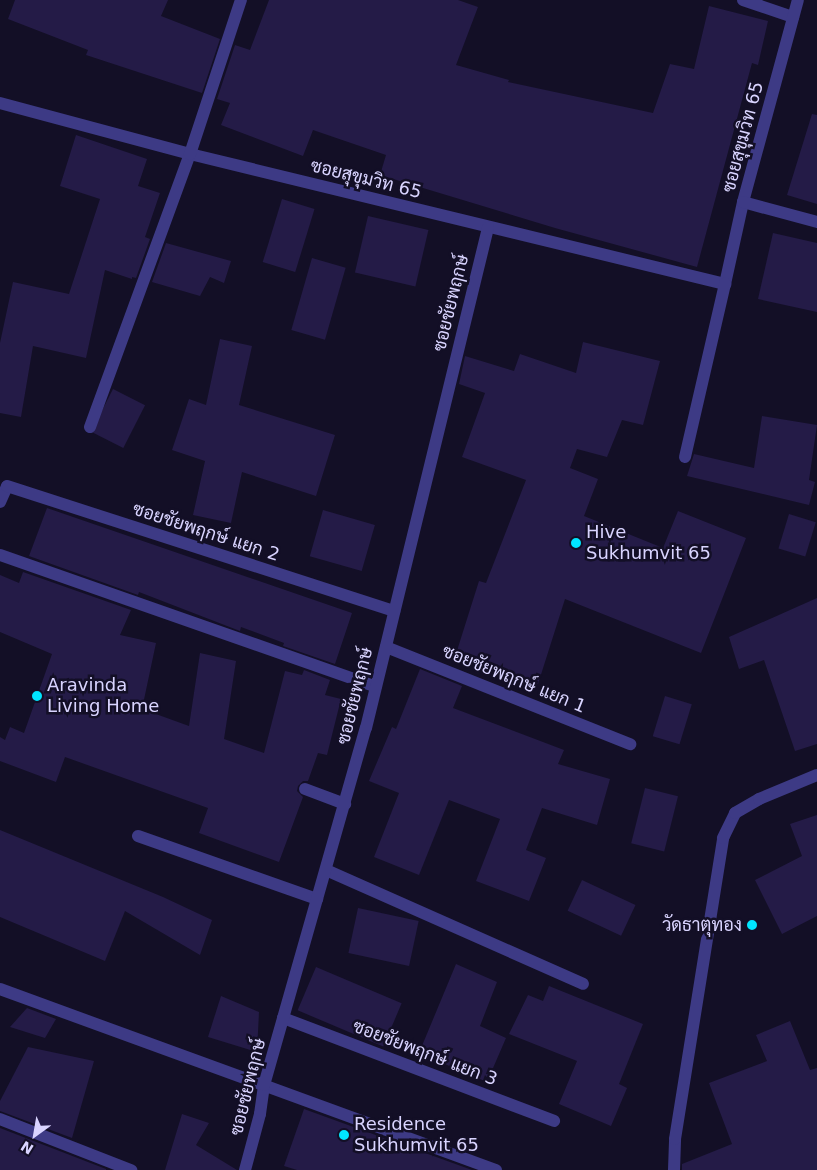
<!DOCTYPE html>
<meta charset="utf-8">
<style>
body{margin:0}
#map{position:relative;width:817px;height:1170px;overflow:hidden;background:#130f26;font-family:"DejaVu Sans",Sarabun,sans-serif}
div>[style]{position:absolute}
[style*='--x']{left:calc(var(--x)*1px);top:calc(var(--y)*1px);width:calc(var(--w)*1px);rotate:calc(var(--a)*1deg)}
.building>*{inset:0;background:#241b47;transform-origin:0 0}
.lane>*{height:12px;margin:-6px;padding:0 6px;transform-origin:6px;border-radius:6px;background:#3d3a85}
.street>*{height:12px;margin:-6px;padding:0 6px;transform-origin:6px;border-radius:6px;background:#3d3a85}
.dots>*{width:14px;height:14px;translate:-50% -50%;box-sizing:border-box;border:2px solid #130f26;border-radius:50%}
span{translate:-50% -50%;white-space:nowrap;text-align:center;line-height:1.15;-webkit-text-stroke:5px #130f26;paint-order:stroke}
.street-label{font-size:18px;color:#d9d4ff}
.poi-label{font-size:18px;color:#d9d4ff}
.left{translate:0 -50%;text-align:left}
.right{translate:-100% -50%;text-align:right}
.north{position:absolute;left:10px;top:1110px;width:50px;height:50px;-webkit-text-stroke:4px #130f26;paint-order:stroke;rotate:212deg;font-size:14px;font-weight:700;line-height:20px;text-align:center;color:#d9d4ff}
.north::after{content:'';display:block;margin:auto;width:18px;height:22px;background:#d9d4ff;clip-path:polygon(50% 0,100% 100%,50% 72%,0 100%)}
</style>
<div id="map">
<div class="building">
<div style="clip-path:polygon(15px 0,168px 0,161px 16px,220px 39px,202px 93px,86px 55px,88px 50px,8px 19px)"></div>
<div style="clip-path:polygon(269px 0,458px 0,478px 7px,456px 65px,509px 80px,508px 82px,653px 113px,670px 64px,694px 69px,709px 6px,768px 21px,758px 65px,752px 63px,697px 267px,555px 228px,380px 175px,386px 155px,313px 130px,303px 156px,221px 125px,230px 103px,217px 99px,235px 45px,250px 50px)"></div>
<div style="clip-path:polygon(812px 114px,817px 115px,817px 204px,787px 195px)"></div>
<div style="clip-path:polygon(76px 135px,147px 159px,138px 186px,160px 193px,145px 237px,150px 239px,136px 278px,132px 277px,132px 279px,105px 270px,86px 358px,33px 346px,21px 417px,0 413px,0 343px,13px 282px,69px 294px,100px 199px,60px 186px)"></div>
<div style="left:282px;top:199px;width:34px;height:66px;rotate:17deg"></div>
<div style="left:368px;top:216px;width:62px;height:58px;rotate:13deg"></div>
<div style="clip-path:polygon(773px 233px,817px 243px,817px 312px,758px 299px)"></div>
<div style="clip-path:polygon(166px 243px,231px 261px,224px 283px,210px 277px,200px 296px,152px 282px)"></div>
<div style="left:312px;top:258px;width:35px;height:75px;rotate:16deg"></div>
<div style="clip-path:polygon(220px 339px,252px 346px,239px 405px,335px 435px,316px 496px,242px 472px,231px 523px,193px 515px,205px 461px,172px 450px,189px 399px,206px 405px)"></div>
<div style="clip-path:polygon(583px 342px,660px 361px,643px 425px,622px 420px,607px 457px,577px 449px,570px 468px,598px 479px,584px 516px,663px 548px,678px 511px,746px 538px,701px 653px,565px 599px,538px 684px,455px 657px,479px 581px,486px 583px,526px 480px,462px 457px,485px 393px,459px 384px,465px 356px,514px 371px,520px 354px,576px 373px)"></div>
<div style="left:113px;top:389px;width:36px;height:48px;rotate:27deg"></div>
<div style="clip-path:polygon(762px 416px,817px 425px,809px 480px,815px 482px,809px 505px,687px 476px,694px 454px,754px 468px)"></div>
<div style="clip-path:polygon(47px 508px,352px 613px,335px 664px,283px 646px,284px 643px,241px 627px,240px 631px,139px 592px,138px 595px,29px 556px)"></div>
<div style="left:323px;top:510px;width:54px;height:48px;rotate:16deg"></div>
<div style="left:789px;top:514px;width:28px;height:36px;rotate:17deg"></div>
<div style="clip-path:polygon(23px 572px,131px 610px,120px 635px,156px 643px,142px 709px,189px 726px,200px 653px,236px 661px,224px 739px,264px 753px,285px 671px,302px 675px,304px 670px,330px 680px,325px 695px,341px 699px,327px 755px,318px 753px,308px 781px,303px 781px,298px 786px,297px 791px,303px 797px,279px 862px,199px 833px,208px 808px,65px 757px,56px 782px,0 761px,0 737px,5px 740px,10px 727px,24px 733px,52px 654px,0 632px,0 575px,19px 583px)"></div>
<div style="clip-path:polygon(817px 598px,817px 744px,795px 751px,764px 660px,739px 669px,729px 637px)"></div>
<div style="clip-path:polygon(420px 669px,462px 686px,453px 708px,564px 750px,558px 764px,610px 779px,597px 825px,542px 808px,526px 850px,546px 858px,529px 901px,476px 881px,500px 819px,449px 800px,419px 875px,374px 857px,399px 793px,369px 781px,392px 727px,396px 729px)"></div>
<div style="left:665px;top:696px;width:28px;height:42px;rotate:17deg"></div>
<div style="left:645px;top:788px;width:34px;height:57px;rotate:14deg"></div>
<div style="clip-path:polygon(817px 815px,817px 916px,782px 934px,755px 880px,802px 856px,790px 824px)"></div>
<div style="clip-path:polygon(0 830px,163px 897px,212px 920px,200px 955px,125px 911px,105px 961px,0 917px)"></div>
<div style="left:582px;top:880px;width:59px;height:34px;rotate:25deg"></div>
<div style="left:358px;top:908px;width:62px;height:46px;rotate:12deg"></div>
<div style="clip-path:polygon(456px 964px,497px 982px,480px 1026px,506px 1038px,487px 1082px,419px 1053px)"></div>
<div style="left:316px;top:967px;width:93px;height:47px;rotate:23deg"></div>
<div style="clip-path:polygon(549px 986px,643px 1024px,619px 1084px,627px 1088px,611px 1126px,559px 1104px,577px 1061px,509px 1034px,528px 995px,543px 1001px)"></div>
<div style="clip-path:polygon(221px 996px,259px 1012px,257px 1052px,208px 1037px)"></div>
<div style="clip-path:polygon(27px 1008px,56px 1019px,45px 1038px,10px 1027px)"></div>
<div style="clip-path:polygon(790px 1021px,810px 1070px,817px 1068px,817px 1170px,682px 1170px,682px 1164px,732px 1144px,709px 1083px,767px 1061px,756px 1035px)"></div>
<div style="clip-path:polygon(28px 1047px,94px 1061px,72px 1138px,0 1111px,0 1101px)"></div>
<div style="clip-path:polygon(304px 1109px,472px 1170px,297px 1170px,284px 1166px)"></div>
<div style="clip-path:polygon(182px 1114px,209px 1123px,196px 1145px,237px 1170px,165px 1170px)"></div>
<div style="clip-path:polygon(0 1128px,106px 1169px,106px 1170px,0 1170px)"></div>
</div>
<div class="lane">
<div style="--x:305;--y:789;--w:43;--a:20.6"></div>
<div style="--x:138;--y:836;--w:190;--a:19.4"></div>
<div style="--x:674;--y:1170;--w:31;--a:-88"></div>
<div style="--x:675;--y:1139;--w:305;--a:-80.9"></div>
<div style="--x:723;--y:838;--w:28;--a:-64"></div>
<div style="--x:735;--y:813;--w:28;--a:-30"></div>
<div style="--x:759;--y:799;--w:63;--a:-22.5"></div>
</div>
<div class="street">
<div style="--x:743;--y:0;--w:53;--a:18.8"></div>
<div style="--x:0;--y:103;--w:197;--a:15"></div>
<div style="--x:190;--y:154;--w:551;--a:13.66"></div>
<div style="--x:725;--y:284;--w:84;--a:-77.6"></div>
<div style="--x:743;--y:202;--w:209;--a:-74.8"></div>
<div style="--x:743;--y:202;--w:77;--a:15.1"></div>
<div style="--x:90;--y:427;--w:291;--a:-69.9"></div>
<div style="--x:190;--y:154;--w:162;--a:-71.7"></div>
<div style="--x:685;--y:457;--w:178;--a:-77"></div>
<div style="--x:0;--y:502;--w:17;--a:-66"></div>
<div style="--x:7;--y:486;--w:407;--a:17.9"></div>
<div style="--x:0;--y:555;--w:398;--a:19.3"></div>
<div style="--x:386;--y:647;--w:263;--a:21.7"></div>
<div style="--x:326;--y:870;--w:281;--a:23.9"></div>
<div style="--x:0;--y:989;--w:528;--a:20.05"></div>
<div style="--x:283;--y:1018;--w:290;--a:20.8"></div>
<div style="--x:0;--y:1119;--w:141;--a:21.3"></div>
<div style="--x:245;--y:1170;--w:58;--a:-75"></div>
<div style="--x:260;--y:1114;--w:29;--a:-82"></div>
<div style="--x:264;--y:1085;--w:371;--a:-74.1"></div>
<div style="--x:366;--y:728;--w:515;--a:-76.29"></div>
</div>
<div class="dots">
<div style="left:576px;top:543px;background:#00e5ff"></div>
<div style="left:37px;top:696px;background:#00e5ff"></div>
<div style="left:752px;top:925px;background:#00e5ff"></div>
<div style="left:344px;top:1135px;background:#00e5ff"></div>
</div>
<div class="street-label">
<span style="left:743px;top:137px;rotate:-75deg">ซอยสุขุมวิท 65</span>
<span style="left:366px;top:179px;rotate:14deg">ซอยสุขุมวิท 65</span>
<span style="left:451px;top:303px;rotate:-76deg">ซอยชัยพฤกษ์</span>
<span style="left:206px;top:532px;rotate:18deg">ซอยชัยพฤกษ์ แยก 2</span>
<span style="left:514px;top:679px;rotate:22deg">ซอยชัยพฤกษ์ แยก 1</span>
<span style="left:355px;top:696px;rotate:-76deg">ซอยชัยพฤกษ์</span>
<span style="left:425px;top:1053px;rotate:21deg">ซอยชัยพฤกษ์ แยก 3</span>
<span style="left:248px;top:1087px;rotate:-76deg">ซอยชัยพฤกษ์</span>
</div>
<div class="poi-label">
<span class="left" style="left:586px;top:543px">Hive<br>Sukhumvit 65</span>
<span class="left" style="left:47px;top:696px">Aravinda<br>Living Home</span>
<span class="right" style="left:742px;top:925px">วัดธาตุทอง</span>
<span class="left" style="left:354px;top:1135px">Residence<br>Sukhumvit 65</span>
</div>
<div class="north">N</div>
</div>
